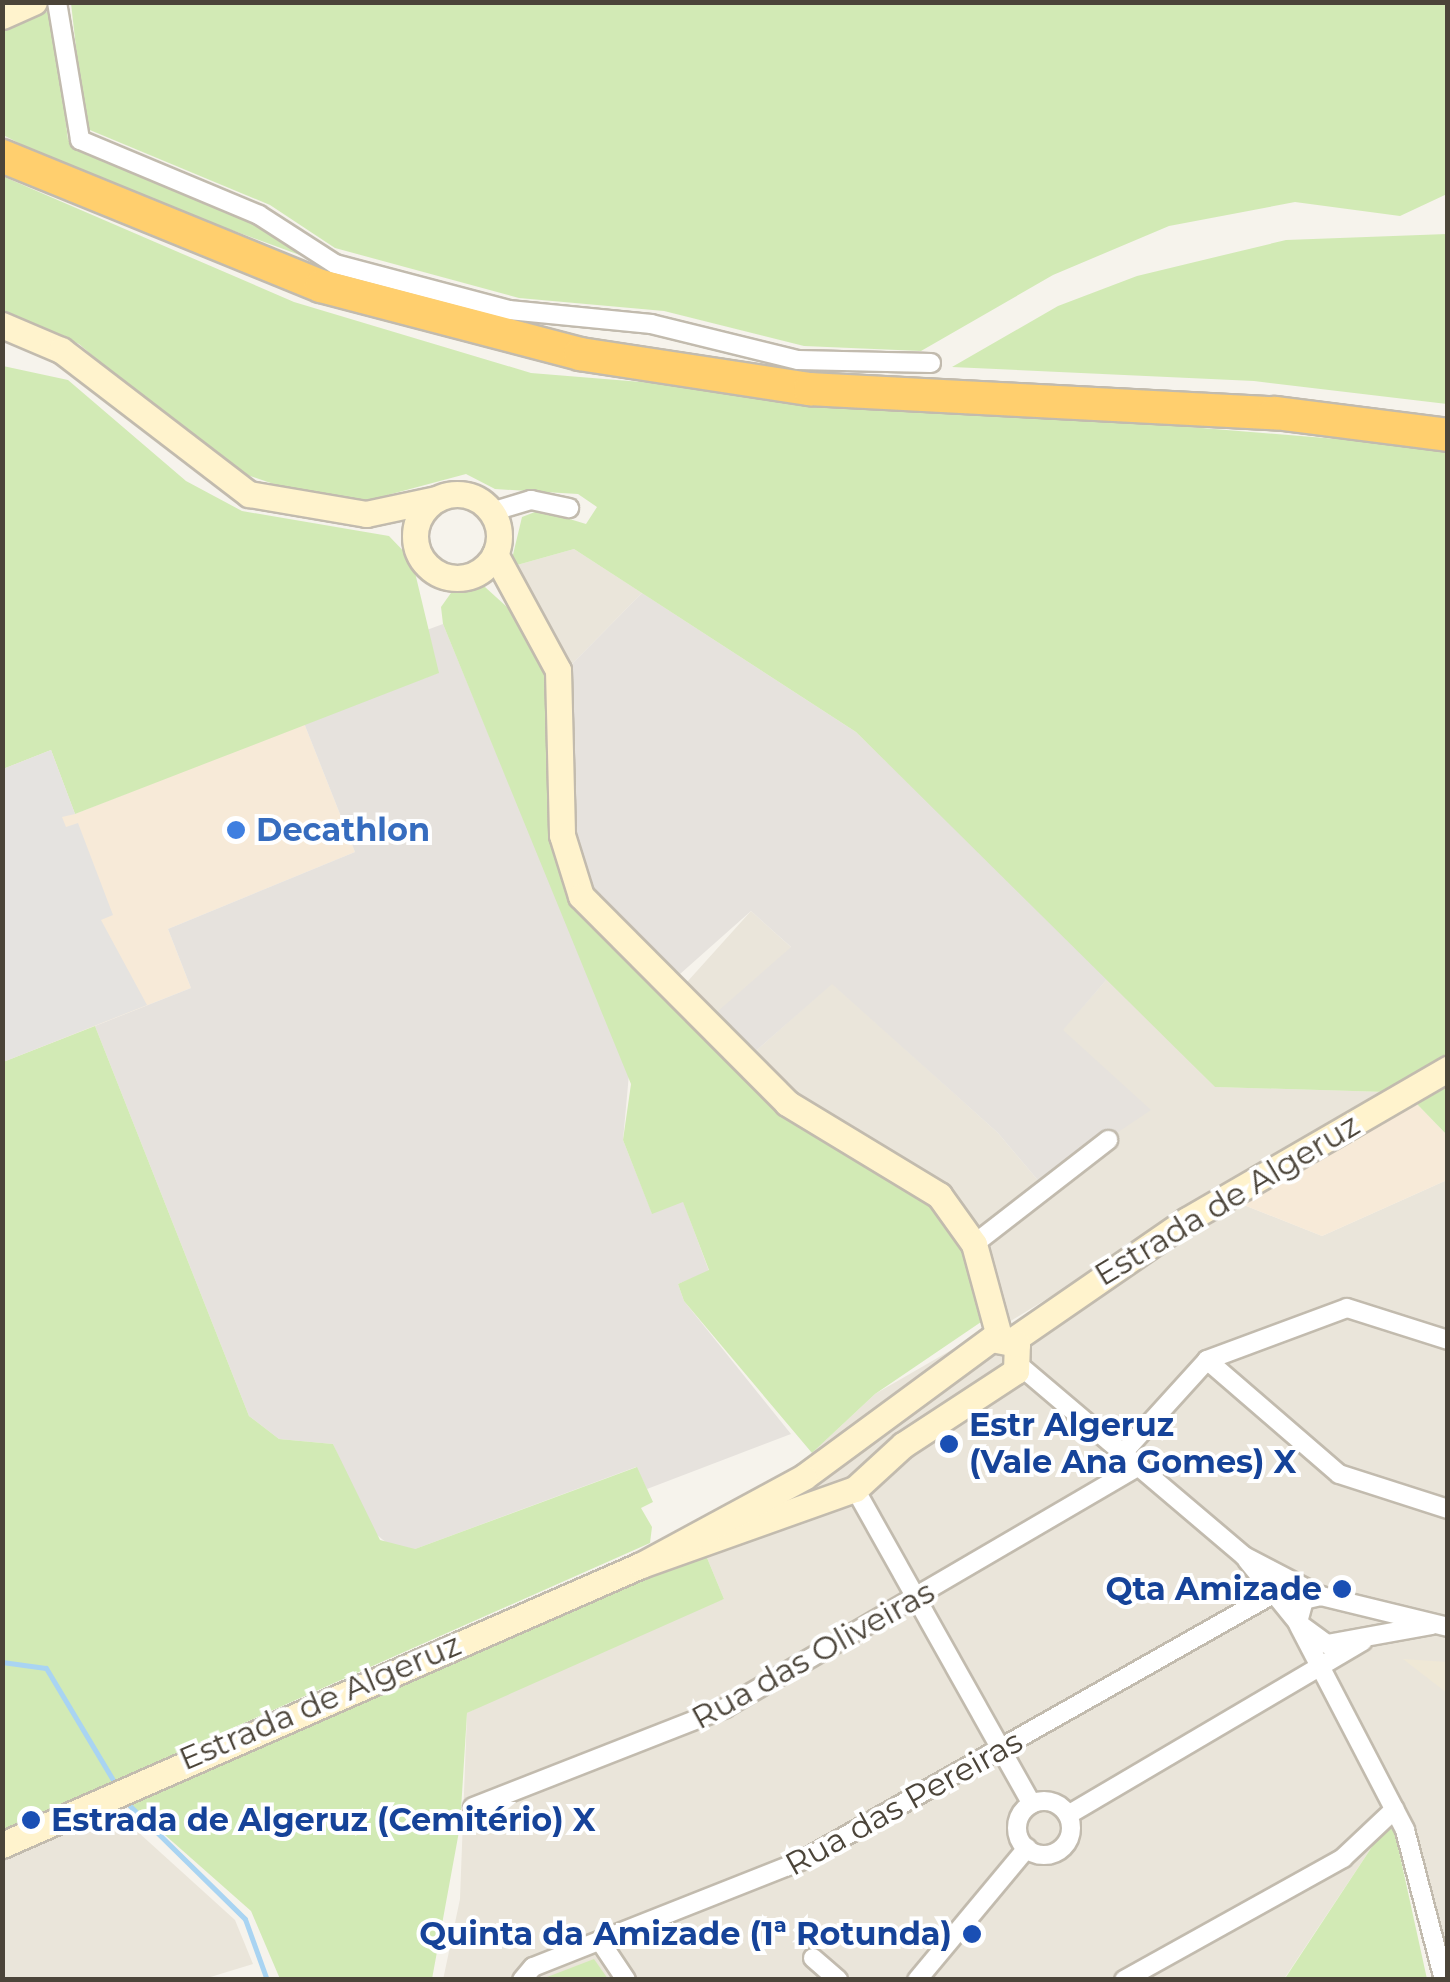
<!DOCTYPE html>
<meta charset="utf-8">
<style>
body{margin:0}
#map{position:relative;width:1450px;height:1982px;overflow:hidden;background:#f6f3ec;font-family:Montserrat,sans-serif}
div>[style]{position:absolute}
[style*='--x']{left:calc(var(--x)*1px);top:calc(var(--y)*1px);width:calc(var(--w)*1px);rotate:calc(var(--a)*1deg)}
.residential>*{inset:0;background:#eae5da;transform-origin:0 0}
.commercial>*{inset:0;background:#f7ead8}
.industrial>*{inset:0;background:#e6e2dd}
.education>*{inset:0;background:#efe8d6}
.green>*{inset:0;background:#d2eab5}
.parking>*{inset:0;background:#e5e3e0}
.stream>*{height:5px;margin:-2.5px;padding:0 2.5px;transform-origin:2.5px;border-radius:2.5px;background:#a9d4f2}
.roads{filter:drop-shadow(2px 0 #c2bbae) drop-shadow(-2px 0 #c2bbae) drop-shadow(0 2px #c2bbae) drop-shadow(0 -2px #c2bbae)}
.street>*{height:18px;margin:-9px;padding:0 9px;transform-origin:9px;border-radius:9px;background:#fff}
.street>.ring{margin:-9px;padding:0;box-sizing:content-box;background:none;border:18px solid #fff;border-radius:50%}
.secondary>*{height:25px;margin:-12.5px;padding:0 12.5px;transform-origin:12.5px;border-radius:12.5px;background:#fff3cd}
.secondary>.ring{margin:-12.5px;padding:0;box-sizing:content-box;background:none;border:25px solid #fff3cd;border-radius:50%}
.highway>*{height:32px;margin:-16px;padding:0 16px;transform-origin:16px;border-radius:16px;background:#ffcf6e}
.dots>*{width:28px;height:28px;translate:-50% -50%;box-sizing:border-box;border:5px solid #fff;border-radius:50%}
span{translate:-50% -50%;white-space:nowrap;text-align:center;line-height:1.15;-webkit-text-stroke:8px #fff;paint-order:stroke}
.shop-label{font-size:32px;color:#366cbe;font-weight:700}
.left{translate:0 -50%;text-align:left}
.street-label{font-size:32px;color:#4b4439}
.transit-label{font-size:32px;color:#164399;font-weight:700}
.right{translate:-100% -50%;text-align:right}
.frame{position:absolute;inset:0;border:5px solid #4b4439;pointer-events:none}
</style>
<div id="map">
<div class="residential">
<div style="clip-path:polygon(574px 549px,642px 593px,570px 666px,510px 567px)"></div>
<div style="left:751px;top:911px;width:54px;height:107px;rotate:42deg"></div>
<div style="clip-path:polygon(1108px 978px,1215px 1087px,1386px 1092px,1004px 1325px,993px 1278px,749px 1057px,832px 983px,998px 1133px,1041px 1184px,1063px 1029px)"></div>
<div style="clip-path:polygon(1447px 1180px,1447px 1951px,1410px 1819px,1385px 1827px,1284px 1979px,443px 1980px,460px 1899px,467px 1713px,625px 1635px,724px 1599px,705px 1553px,875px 1394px,953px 1349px,1054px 1316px,1244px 1205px,1322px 1236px)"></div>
<div style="clip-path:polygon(115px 1800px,128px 1823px,235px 1920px,253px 1964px,204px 1979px,3px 1980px,3px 1856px)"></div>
</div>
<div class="commercial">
<div style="clip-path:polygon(304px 723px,355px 852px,168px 929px,191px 988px,3px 1062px,3px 769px,51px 750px,75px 814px)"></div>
<div style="clip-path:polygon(1417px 1104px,1447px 1135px,1447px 1180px,1322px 1236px,1244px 1205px)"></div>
</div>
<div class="industrial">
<div style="clip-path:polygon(642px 593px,856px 732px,1108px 978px,1063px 1030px,1151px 1110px,1041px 1184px,998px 1133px,832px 984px,749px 1057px,709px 1019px,791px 947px,751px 911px,671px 982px,597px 908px,577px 841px,570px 666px)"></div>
<div style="clip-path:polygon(443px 624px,629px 1074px,623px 1140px,652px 1213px,683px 1201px,709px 1271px,678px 1284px,684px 1301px,791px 1434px,647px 1489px,636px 1467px,415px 1549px,394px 1549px,371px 1530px,333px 1444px,279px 1439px,249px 1416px,95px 1026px,191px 988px,168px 929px,355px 852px,304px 723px,438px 673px,424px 631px)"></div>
</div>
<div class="education">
<div style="clip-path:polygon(1403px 1659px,1447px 1662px,1447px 1693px)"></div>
</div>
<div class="green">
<div style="clip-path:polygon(71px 3px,1447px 3px,1447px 194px,1400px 216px,1295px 202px,1169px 226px,1053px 275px,921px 351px,804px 346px,664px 311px,519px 298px,335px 248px,270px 205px,85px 128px)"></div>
<div style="clip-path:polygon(52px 10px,68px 140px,274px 230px,308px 258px,84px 176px,3px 135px,2px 29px)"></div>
<div style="clip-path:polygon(2px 176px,294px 302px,531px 373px,1447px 448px,1447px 1056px,1386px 1092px,1215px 1087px,856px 732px,574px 549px,510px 567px,522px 517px,540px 510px,586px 524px,597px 507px,578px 494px,495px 489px,466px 474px,369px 500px,294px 491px,221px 466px,79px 344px,3px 311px)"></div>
<div style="clip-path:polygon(1447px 234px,1447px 404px,1254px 381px,952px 367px,1058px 306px,1137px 276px,1286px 240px)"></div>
<div style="clip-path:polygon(3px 366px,68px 380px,186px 481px,242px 511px,389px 536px,412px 560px,439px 673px,75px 814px,51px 750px,3px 769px)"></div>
<div style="clip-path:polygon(458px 583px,485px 587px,507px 607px,548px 671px,553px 844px,579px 910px,794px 1124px,916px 1190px,968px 1251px,981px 1322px,875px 1394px,812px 1453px,684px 1301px,678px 1284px,709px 1270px,683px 1202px,652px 1214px,623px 1140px,631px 1084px,443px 624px,441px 607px)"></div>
<div style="clip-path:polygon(95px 1026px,249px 1416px,279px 1439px,333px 1444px,380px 1540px,415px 1549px,637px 1467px,653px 1502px,641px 1508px,652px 1527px,650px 1543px,120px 1778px,3px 1849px,3px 1062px)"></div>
<div style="clip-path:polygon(1447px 1087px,1447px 1135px,1417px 1104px)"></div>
<div style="clip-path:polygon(705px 1553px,724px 1599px,467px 1713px,460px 1826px,432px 1979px,280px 1979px,251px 1911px,131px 1805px)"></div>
<div style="clip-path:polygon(1393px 1824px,1427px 1979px,1284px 1980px,1385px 1827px)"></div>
<div style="clip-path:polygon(594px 1959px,608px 1979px,542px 1979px)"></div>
</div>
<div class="parking">
<div style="clip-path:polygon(51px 750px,75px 814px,62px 817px,66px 827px,78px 823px,113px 915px,101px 920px,147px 1005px,3px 1062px,3px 769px)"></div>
</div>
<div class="stream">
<div style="--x:2;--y:1662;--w:44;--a:7.8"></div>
<div style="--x:46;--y:1668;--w:136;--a:59.1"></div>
<div style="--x:123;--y:1799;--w:171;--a:44.5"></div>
<div style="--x:245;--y:1919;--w:65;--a:70.2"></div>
</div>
<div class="roads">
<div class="street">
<div style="--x:57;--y:2;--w:140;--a:80.5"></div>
<div style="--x:80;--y:140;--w:194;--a:22.7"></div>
<div style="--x:259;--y:215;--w:90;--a:32.8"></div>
<div style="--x:335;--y:264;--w:180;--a:14.8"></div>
<div style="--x:509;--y:310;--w:143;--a:5.6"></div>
<div style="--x:651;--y:324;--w:151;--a:13.8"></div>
<div style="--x:798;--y:360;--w:133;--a:1.3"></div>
<div style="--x:491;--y:512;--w:42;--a:-16.7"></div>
<div style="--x:531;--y:500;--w:39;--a:12"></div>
<div style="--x:974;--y:1244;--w:170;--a:-37.8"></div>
<div style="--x:1207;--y:1360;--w:174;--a:40.8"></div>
<div style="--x:1339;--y:1474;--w:114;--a:17.8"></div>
<div style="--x:1019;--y:1365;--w:295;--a:40.3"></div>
<div style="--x:1244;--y:1556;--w:87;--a:27.5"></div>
<div style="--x:1321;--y:1596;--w:131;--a:13.7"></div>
<div style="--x:1121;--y:1455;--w:128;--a:-47.8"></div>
<div style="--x:1207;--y:1360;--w:149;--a:-20.4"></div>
<div style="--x:1347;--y:1308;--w:106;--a:17.6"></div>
<div style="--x:855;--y:1489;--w:361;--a:60.7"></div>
<div style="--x:1247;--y:1560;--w:81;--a:51"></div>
<div style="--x:1321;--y:1596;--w:17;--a:167"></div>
<div style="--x:1304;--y:1600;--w:24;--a:105"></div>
<div style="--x:1298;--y:1623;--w:36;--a:36"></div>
<div style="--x:1327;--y:1644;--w:107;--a:-10.3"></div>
<div style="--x:1299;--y:1626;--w:230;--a:62.5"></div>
<div style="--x:1405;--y:1830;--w:155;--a:75.4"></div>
<div class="ring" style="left:1017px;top:1801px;width:36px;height:36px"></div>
<div style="--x:473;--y:1807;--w:271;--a:-21.4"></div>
<div style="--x:725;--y:1708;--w:476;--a:-30.3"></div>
<div style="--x:1068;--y:1815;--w:342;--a:-30.5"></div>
<div style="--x:600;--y:1941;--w:47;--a:56.3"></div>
<div style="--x:813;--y:1958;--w:33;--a:41"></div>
<div style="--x:522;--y:1980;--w:17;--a:-50"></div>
<div style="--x:533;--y:1967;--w:290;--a:-21.6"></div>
<div style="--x:803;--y:1860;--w:540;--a:-29.51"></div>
<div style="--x:917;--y:1980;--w:172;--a:-50.2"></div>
<div style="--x:1124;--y:1980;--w:251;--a:-29.1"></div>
<div style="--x:1343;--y:1858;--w:71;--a:-43.3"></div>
</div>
<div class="secondary">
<div style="--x:2;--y:16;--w:35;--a:-24"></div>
<div style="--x:2;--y:325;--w:64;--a:23"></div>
<div style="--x:61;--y:350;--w:237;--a:37.5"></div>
<div style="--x:249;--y:494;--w:119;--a:9.7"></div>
<div style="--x:366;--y:514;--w:72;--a:-12.1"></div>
<div class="ring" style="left:415px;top:494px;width:59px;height:59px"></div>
<div style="--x:495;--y:554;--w:132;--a:61.5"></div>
<div style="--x:558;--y:670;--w:165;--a:88.6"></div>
<div style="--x:562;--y:835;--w:64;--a:72.7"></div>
<div style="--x:581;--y:896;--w:292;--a:45.1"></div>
<div style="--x:787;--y:1103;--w:178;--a:31.2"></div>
<div style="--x:939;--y:1195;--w:60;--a:54.5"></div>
<div style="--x:974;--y:1244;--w:95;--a:74.8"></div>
<div style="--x:1013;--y:1340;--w:211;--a:-34.6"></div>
<div style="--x:1187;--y:1220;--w:302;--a:-30.1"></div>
<div style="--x:2;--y:1845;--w:698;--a:-23.66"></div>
<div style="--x:641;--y:1565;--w:227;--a:-19.6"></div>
<div style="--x:855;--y:1489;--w:65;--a:-42.5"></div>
<div style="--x:903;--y:1445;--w:135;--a:-33.2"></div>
<div style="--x:1016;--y:1371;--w:27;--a:-88"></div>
<div style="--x:1017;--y:1344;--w:26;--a:-169"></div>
<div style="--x:991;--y:1339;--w:232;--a:143.6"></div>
<div style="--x:804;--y:1477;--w:185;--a:151.6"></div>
</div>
<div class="highway">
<div style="--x:2;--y:156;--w:344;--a:22.2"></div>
<div style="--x:321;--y:286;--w:268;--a:14.7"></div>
<div style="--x:580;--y:354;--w:233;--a:8.7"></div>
<div style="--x:810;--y:389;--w:466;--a:3"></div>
<div style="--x:1275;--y:413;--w:174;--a:7.2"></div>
</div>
</div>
<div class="dots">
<div style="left:236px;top:830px;background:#3f7fe0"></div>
<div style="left:949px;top:1444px;background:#1a4fb4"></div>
<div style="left:1342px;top:1589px;background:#1a4fb4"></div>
<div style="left:31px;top:1820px;background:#1a4fb4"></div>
<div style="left:972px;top:1934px;background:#1a4fb4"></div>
</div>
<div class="shop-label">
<span class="left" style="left:256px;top:830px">Decathlon</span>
</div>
<div class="street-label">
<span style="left:1227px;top:1200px;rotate:-31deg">Estrada de Algeruz</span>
<span style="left:813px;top:1655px;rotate:-29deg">Rua das Oliveiras</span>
<span style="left:320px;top:1702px;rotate:-23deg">Estrada de Algeruz</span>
<span style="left:904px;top:1803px;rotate:-29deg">Rua das Pereiras</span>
</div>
<div class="transit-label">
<span class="left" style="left:969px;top:1444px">Estr Algeruz<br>(Vale Ana Gomes) X</span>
<span class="right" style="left:1322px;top:1589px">Qta Amizade</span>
<span class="left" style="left:51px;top:1820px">Estrada de Algeruz (Cemitério) X</span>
<span class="right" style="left:952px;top:1934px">Quinta da Amizade (1ª Rotunda)</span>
</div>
<div class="frame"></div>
</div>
